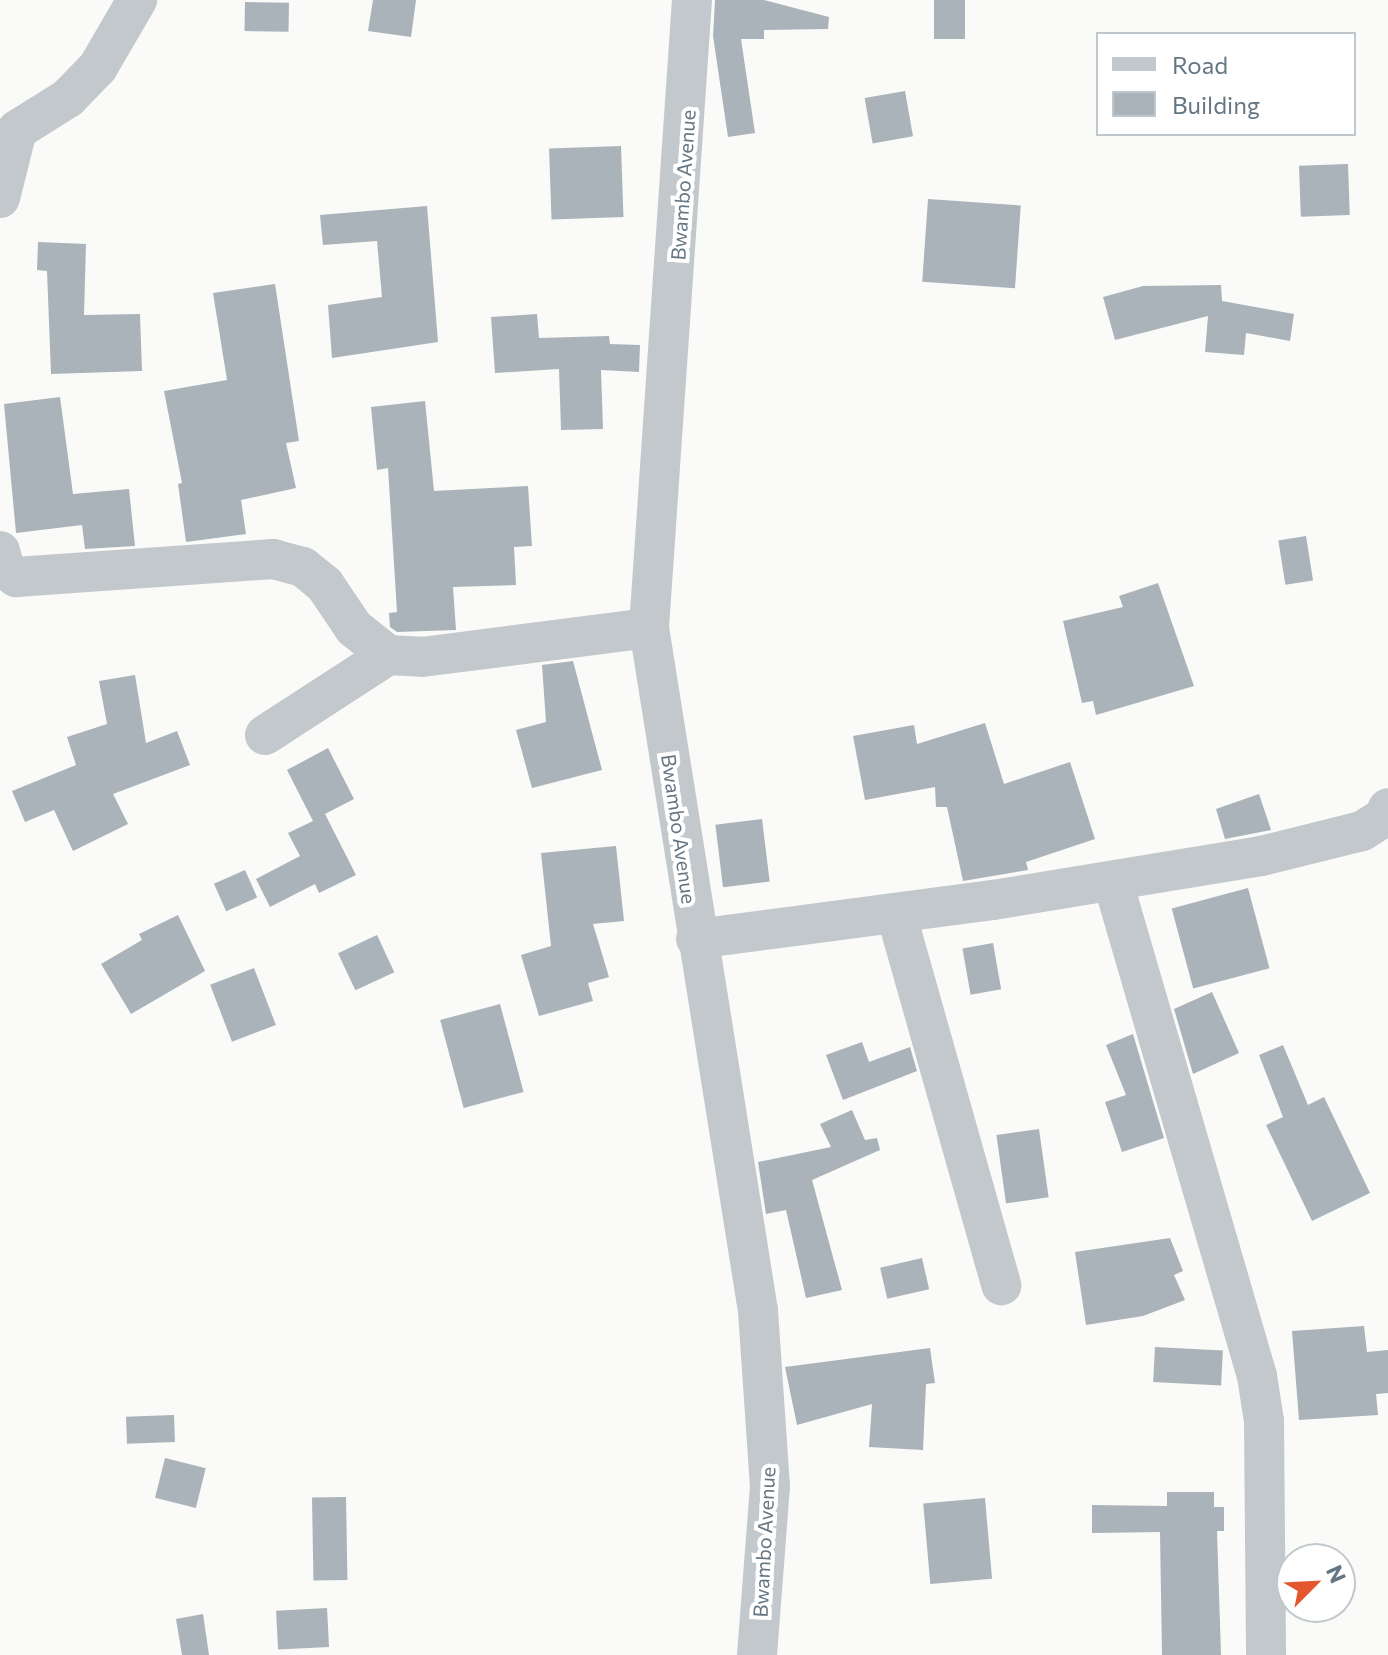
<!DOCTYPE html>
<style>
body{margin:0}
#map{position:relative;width:1388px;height:1655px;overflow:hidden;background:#fafaf8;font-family:Commissioner,sans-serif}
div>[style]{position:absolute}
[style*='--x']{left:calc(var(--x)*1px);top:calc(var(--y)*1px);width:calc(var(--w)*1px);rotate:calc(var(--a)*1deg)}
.building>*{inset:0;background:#aab3b9;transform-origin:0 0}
.minor>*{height:40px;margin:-20px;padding:0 20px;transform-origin:20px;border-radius:20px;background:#c3c8cc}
span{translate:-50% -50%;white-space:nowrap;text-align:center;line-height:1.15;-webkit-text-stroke:8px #fff;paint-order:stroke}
.street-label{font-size:20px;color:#657683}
.legend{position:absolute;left:1096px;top:32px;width:260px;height:104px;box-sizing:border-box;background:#fff;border:2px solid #c1c8cd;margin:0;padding:10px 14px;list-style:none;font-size:24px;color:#657683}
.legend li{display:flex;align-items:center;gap:16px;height:40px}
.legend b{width:40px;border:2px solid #c1c8cd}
.north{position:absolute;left:1276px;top:1543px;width:80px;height:80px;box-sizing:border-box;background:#fff;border:2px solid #c1c8cd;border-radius:50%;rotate:66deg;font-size:22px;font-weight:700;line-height:32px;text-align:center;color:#657683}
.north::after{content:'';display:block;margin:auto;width:28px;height:36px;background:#e4572e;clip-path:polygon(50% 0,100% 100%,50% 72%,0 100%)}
</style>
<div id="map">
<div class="building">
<div style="clip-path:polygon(373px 0,416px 0,411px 37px,368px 31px)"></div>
<div style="clip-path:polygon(715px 0,764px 0,829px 17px,828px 29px,764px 30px,764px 39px,741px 39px,755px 133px,728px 137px,713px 36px)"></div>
<div style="left:934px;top:0;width:31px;height:39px"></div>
<div style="left:245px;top:2px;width:44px;height:29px;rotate:1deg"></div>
<div style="left:905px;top:91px;width:46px;height:41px;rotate:80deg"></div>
<div style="left:621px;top:146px;width:71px;height:72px;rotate:88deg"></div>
<div style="left:1348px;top:164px;width:51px;height:49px;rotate:88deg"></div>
<div style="left:928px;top:199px;width:93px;height:83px;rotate:4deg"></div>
<div style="clip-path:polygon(427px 206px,438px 342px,332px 358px,328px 305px,382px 297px,377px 241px,323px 245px,320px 215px)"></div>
<div style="clip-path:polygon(38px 242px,86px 244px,84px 315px,140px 314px,142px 371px,51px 374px,47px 271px,37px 270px)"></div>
<div style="clip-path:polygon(275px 284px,299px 441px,286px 443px,296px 488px,241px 500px,246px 534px,186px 542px,178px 484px,182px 483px,164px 391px,227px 380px,213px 293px)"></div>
<div style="clip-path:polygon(1221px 285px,1222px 301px,1294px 314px,1290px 341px,1246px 333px,1244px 355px,1205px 352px,1208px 316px,1115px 340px,1103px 297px,1143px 286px)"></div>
<div style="clip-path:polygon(537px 314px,539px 338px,609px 336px,610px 344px,640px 345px,639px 372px,601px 370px,603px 429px,561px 430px,559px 369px,495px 373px,491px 317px)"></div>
<div style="clip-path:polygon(60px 397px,73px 494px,129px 489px,135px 546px,85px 549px,82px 525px,16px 533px,4px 404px)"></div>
<div style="clip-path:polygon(425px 401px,434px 491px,528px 486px,532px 546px,514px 547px,516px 585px,453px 587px,456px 630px,397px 632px,390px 627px,389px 613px,397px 612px,388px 468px,377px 470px,371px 407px)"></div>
<div style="left:1306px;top:536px;width:45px;height:28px;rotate:81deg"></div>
<div style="clip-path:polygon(1158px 583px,1194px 686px,1096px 715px,1093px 701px,1082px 703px,1063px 621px,1123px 607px,1119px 596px)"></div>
<div style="clip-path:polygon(573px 661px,602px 770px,532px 788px,516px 730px,546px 722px,542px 665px)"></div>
<div style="clip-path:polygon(135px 675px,146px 743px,177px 731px,190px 765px,113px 794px,128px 824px,73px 851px,54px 810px,25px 822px,12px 791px,76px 765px,67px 737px,107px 724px,99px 681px)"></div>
<div style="clip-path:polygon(985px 723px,1004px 784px,1070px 762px,1095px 839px,1026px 862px,1028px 870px,963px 881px,947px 807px,936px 807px,935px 787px,865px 800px,853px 736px,914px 725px,917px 744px)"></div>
<div style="clip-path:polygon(328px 748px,354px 799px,321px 816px,325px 814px,356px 875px,319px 893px,315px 884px,270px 907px,256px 879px,300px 856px,288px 833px,313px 821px,287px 770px)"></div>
<div style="clip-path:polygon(1259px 794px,1271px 830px,1225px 839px,1216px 809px)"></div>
<div style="left:762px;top:819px;width:63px;height:47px;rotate:83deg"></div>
<div style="clip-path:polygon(616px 846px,624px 921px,593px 924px,609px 977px,588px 983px,593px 1001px,539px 1016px,521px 955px,551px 946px,541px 853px)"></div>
<div style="left:245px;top:870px;width:30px;height:34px;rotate:66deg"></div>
<div style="left:1248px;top:888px;width:83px;height:79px;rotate:75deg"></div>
<div style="clip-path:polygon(178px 915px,205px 971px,131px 1014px,101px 964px,142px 940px,139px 934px)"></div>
<div style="left:377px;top:935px;width:41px;height:43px;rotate:65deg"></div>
<div style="left:993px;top:943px;width:47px;height:31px;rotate:80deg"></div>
<div style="left:254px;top:968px;width:61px;height:47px;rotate:69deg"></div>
<div style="clip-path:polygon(1212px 992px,1239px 1053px,1193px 1074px,1174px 1009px)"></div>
<div style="left:500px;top:1004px;width:91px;height:62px;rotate:75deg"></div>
<div style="clip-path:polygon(1133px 1034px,1164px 1138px,1122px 1152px,1105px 1102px,1126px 1095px,1106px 1045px)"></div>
<div style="clip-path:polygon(862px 1042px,869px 1062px,910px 1047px,917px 1071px,843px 1100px,826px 1055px)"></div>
<div style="clip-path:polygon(1283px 1045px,1308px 1105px,1324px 1097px,1370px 1193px,1312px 1221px,1266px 1125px,1283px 1117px,1259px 1055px)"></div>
<div style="clip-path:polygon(852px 1110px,865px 1140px,877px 1138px,880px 1150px,812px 1180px,842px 1290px,806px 1298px,786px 1210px,766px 1214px,758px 1162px,831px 1147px,820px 1124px)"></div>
<div style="left:1039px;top:1129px;width:69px;height:43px;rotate:82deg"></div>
<div style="clip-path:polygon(1170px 1238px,1183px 1271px,1174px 1275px,1185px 1300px,1143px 1316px,1086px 1325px,1075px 1252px)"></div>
<div style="left:922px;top:1258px;width:32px;height:43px;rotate:77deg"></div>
<div style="clip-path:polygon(1364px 1326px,1367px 1352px,1388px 1350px,1388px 1393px,1376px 1394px,1378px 1415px,1299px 1420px,1292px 1331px)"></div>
<div style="left:1155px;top:1347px;width:68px;height:35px;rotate:3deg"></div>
<div style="clip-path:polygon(930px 1348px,935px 1383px,926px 1384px,923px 1450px,869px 1447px,872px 1404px,797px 1425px,785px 1367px)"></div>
<div style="left:174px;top:1415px;width:27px;height:48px;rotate:88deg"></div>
<div style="left:165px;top:1458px;width:42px;height:41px;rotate:14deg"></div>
<div style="clip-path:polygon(1167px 1492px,1214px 1492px,1214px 1507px,1224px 1507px,1224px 1531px,1217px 1531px,1221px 1655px,1162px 1655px,1160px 1532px,1092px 1533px,1092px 1505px,1167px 1506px)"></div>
<div style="left:346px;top:1497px;width:83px;height:34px;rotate:89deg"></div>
<div style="left:985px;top:1498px;width:81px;height:62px;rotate:85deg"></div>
<div style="left:327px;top:1608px;width:39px;height:51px;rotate:87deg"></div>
<div style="clip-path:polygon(203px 1614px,209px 1655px,182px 1655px,176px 1619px)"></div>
</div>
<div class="minor">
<div style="--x:692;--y:0;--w:629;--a:93.92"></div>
<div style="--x:649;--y:628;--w:692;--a:80.93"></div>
<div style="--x:758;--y:1311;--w:175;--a:86.1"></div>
<div style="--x:770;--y:1486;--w:169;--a:94.4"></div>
<div style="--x:0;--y:198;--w:70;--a:-76"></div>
<div style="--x:17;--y:130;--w:60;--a:-32.1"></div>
<div style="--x:68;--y:98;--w:43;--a:-45.9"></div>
<div style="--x:98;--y:67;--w:78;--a:-59.8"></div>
<div style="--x:0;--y:551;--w:19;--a:74"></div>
<div style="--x:5;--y:569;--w:14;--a:36"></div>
<div style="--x:16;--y:577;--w:258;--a:-4"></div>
<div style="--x:273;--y:559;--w:31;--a:15"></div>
<div style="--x:303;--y:567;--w:28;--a:39"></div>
<div style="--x:325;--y:585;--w:52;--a:56"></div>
<div style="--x:354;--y:628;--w:43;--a:38.5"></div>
<div style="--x:388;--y:655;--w:34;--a:3"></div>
<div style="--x:422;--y:657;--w:229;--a:-7.3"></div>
<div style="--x:265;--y:735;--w:147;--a:-33"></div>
<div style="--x:1113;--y:882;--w:515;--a:73.75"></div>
<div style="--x:1257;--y:1376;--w:46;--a:81.2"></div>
<div style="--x:1264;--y:1421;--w:234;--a:89.5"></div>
<div style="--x:896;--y:913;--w:387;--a:74.2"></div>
<div style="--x:696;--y:939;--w:300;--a:-7.5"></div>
<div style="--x:993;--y:900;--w:272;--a:-9.3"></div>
<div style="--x:1261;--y:856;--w:104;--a:-13.9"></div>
<div style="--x:1362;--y:831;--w:25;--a:-32"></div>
<div style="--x:1383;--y:818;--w:11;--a:-63"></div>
</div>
<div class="street-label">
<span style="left:683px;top:185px;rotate:-86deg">Bwambo Avenue</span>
<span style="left:679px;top:829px;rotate:82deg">Bwambo Avenue</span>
<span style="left:764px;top:1542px;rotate:-87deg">Bwambo Avenue</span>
</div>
<ul class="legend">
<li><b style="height:10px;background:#c3c8cc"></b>Road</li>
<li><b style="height:22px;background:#aab3b9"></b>Building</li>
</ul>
<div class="north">N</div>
</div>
